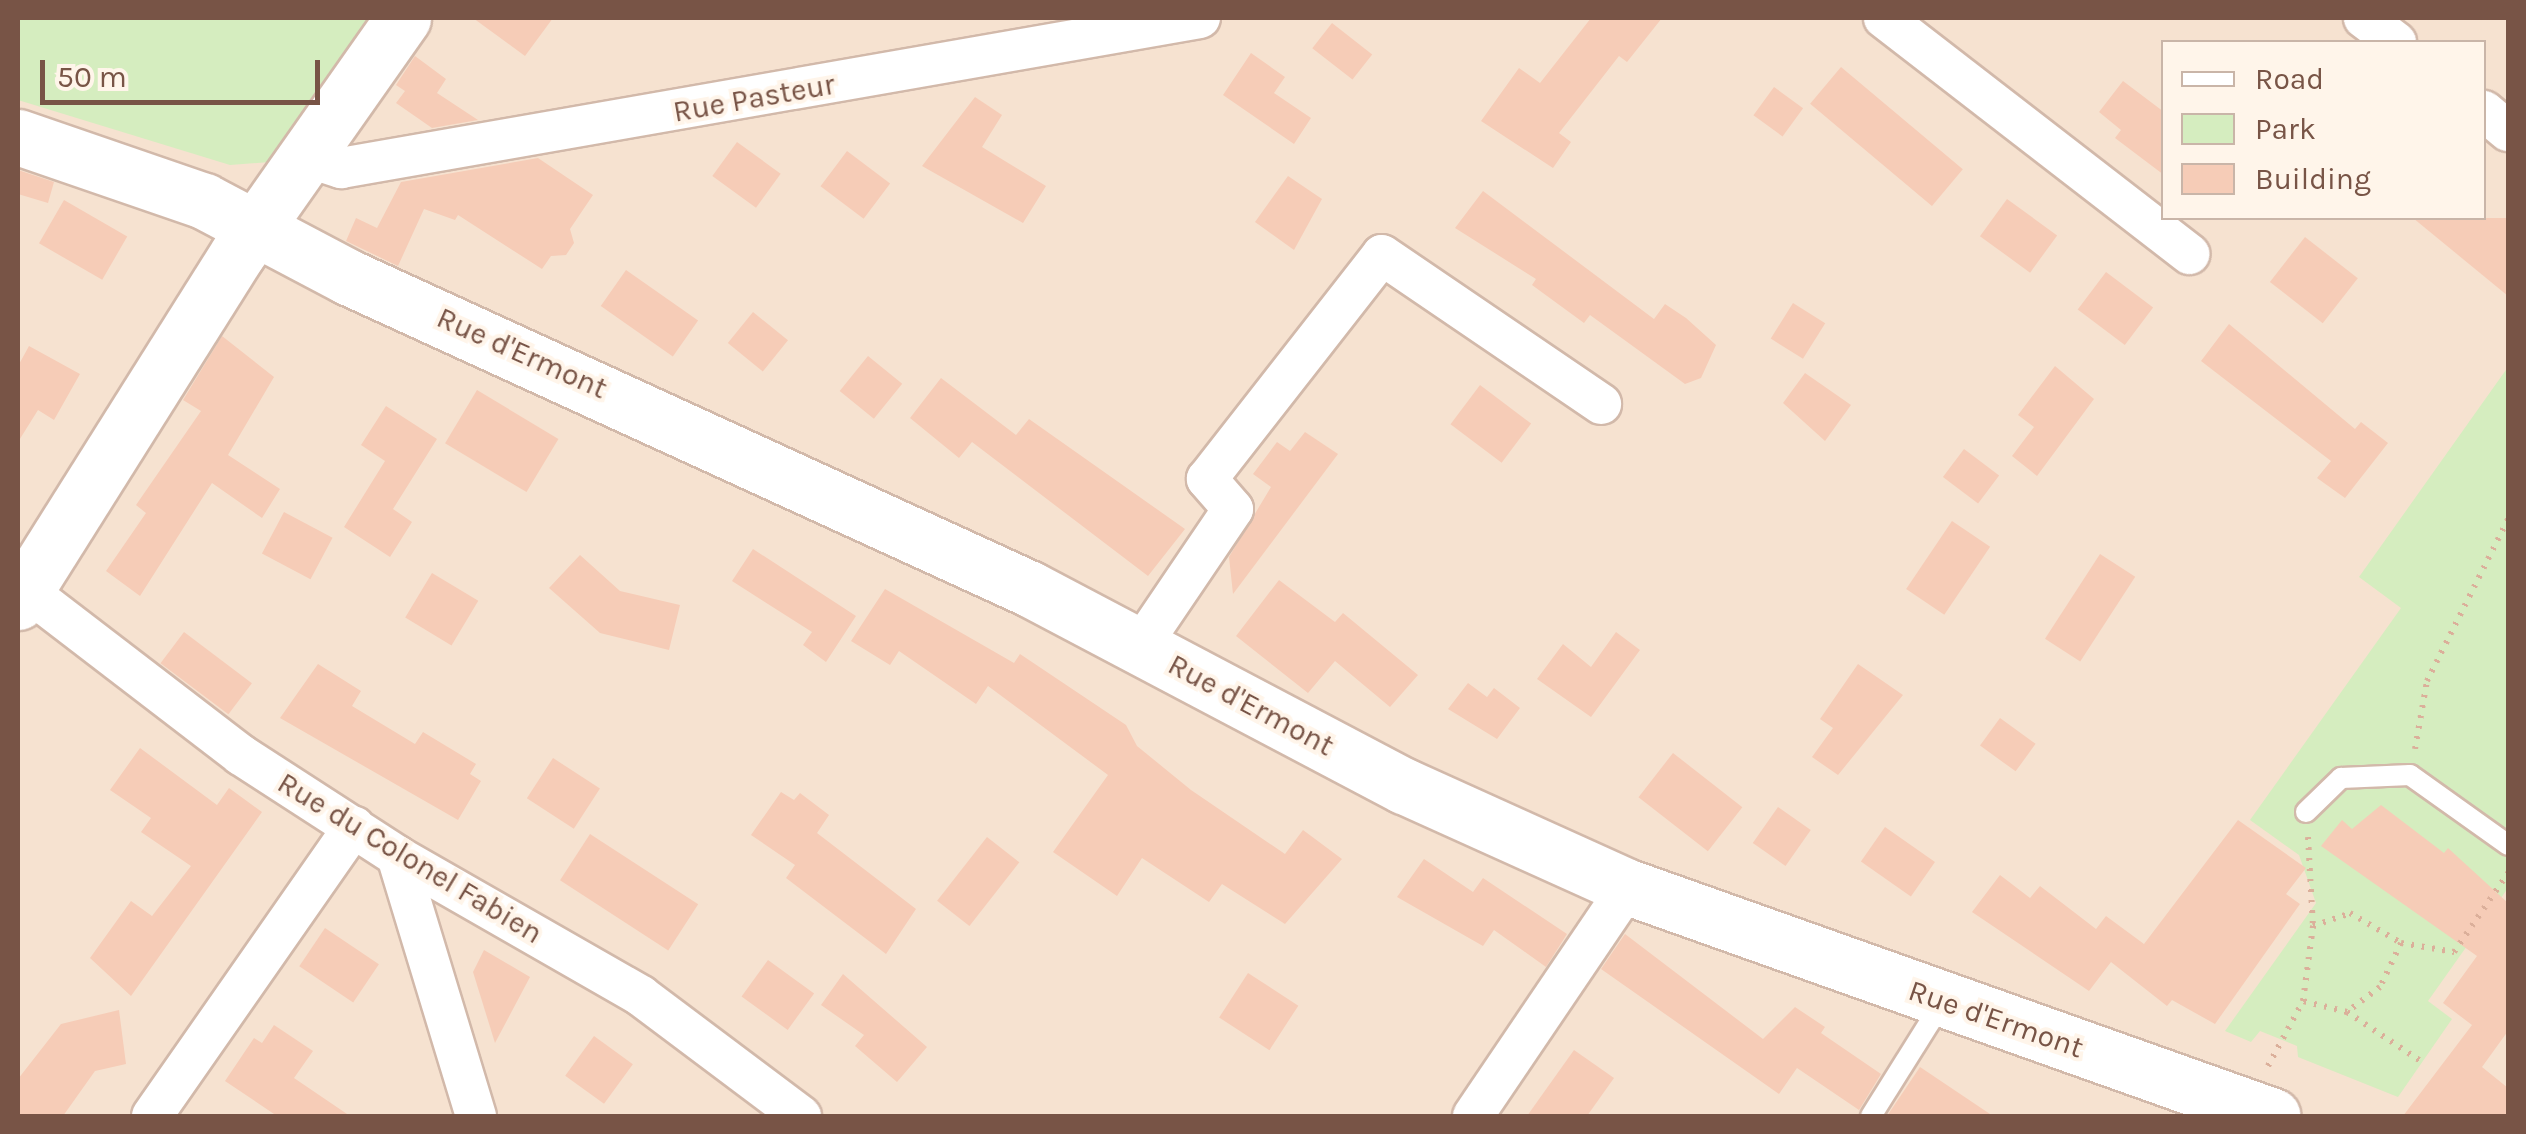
<!DOCTYPE html>
<style>
body{margin:0}
#map{position:relative;width:2526px;height:1134px;overflow:hidden;background:#fef1e2;font-family:Karla,sans-serif}
div>[style]{position:absolute}
[style*='--x']{left:calc(var(--x)*1px);top:calc(var(--y)*1px);width:calc(var(--w)*1px);rotate:calc(var(--a)*1deg)}
.residential>*{inset:0;background:#f6e2d0}
.green>*{inset:0;background:#d5edbf}
.building>*{inset:0;background:#f6ccb7;transform-origin:0 0}
.path>*{height:6px;margin-top:-3px;transform-origin:0;background:repeating-linear-gradient(90deg,#dbaf9a 0 2.5px,transparent 0 10.5px)}
.roads{filter:drop-shadow(2px 0 #d2b9aa) drop-shadow(-2px 0 #d2b9aa) drop-shadow(0 2px #d2b9aa) drop-shadow(0 -2px #d2b9aa)}
.lane>*{height:20px;margin:-10px;padding:0 10px;transform-origin:10px;border-radius:10px;background:#fff}
.street>*{height:40px;margin:-20px;padding:0 20px;transform-origin:20px;border-radius:20px;background:#fff}
.secondary>*{height:55px;margin:-27.5px;padding:0 27.5px;transform-origin:27.5px;border-radius:27.5px;background:#fff}
span{translate:-50% -50%;white-space:nowrap;text-align:center;line-height:1.15;-webkit-text-stroke:8px #fff5ea;paint-order:stroke}
.street-label{font-size:30px;color:#785446}
.frame{position:absolute;inset:0;border:20px solid #785446;pointer-events:none}
.legend{position:absolute;left:2161px;top:40px;width:325px;height:180px;box-sizing:border-box;background:#fff5ea;border:2px solid #c9b5a8;margin:0;padding:12px 18px;list-style:none;font-size:30px;color:#785446}
.legend li{display:flex;align-items:center;gap:20px;height:50px}
.legend b{width:50px;border:2px solid #c9b5a8}
.scale{position:absolute;left:40px;top:60px;width:280px;height:45px;box-sizing:border-box;border:5px solid #785446;border-top:0;padding-left:12px;font-size:30px;line-height:35px;white-space:nowrap;color:#785446;-webkit-text-stroke:8px #fff5ea;paint-order:stroke}
</style>
<div id="map">
<div class="residential">
<div style="clip-path:polygon(evenodd,18px 18px,2508px 18px,2508px 1116px,18px 1116px,18px 18px,2164px 42px,2484px 42px,2484px 218px,2164px 218px,2164px 42px)"></div>
</div>
<div class="green">
<div style="clip-path:polygon(18px 18px,378px 18px,283px 161px,230px 165px,18px 100px)"></div>
<div style="clip-path:polygon(2508px 367px,2508px 888px,2428px 1001px,2452px 1019px,2398px 1097px,2298px 1057px,2297px 1046px,2260px 1031px,2251px 1042px,2225px 1031px,2316px 903px,2299px 855px,2250px 820px,2401px 608px,2359px 577px)"></div>
</div>
<div class="building">
<div style="clip-path:polygon(473px 18px,553px 18px,525px 56px)"></div>
<div style="clip-path:polygon(1591px 18px,1662px 18px,1627px 62px,1619px 56px,1559px 133px,1571px 142px,1553px 168px,1481px 121px,1519px 68px,1540px 83px)"></div>
<div style="left:1332px;top:23px;width:51px;height:32px;rotate:38deg"></div>
<div style="clip-path:polygon(1251px 53px,1285px 77px,1274px 93px,1311px 118px,1294px 144px,1223px 95px)"></div>
<div style="clip-path:polygon(415px 56px,446px 79px,437px 93px,478px 120px,432px 128px,396px 103px,405px 91px,396px 85px)"></div>
<div style="left:1841px;top:67px;width:159px;height:48px;rotate:40deg"></div>
<div style="clip-path:polygon(2123px 81px,2164px 112px,2164px 175px,2115px 138px,2121px 130px,2099px 112px)"></div>
<div style="left:1774px;top:87px;width:36px;height:35px;rotate:36deg"></div>
<div style="clip-path:polygon(975px 97px,1002px 115px,982px 147px,1046px 186px,1023px 223px,922px 166px)"></div>
<div style="left:737px;top:142px;width:54px;height:42px;rotate:36deg"></div>
<div style="left:847px;top:151px;width:54px;height:44px;rotate:37deg"></div>
<div style="clip-path:polygon(538px 158px,593px 195px,570px 229px,574px 243px,566px 255px,551px 256px,542px 269px,458px 215px,455px 220px,424px 209px,398px 266px,346px 241px,356px 218px,377px 228px,401px 182px)"></div>
<div style="clip-path:polygon(18px 170px,54px 182px,48px 203px,18px 194px)"></div>
<div style="clip-path:polygon(1288px 176px,1322px 199px,1294px 250px,1255px 222px)"></div>
<div style="clip-path:polygon(1483px 191px,1654px 319px,1665px 304px,1686px 318px,1716px 345px,1701px 378px,1685px 384px,1590px 315px,1584px 323px,1532px 285px,1536px 279px,1455px 228px)"></div>
<div style="left:2007px;top:199px;width:62px;height:46px;rotate:36deg"></div>
<div style="left:64px;top:200px;width:73px;height:50px;rotate:30deg"></div>
<div style="clip-path:polygon(2413px 218px,2508px 218px,2508px 296px)"></div>
<div style="left:2305px;top:237px;width:67px;height:57px;rotate:38deg"></div>
<div style="left:626px;top:270px;width:88px;height:44px;rotate:35deg"></div>
<div style="left:2106px;top:272px;width:59px;height:47px;rotate:37deg"></div>
<div style="left:1793px;top:303px;width:38px;height:42px;rotate:32deg"></div>
<div style="left:753px;top:312px;width:45px;height:40px;rotate:39deg"></div>
<div style="clip-path:polygon(2229px 324px,2355px 429px,2361px 422px,2388px 443px,2345px 498px,2317px 478px,2331px 461px,2201px 361px)"></div>
<div style="clip-path:polygon(222px 336px,274px 377px,228px 455px,280px 489px,262px 518px,212px 483px,140px 596px,106px 571px,146px 513px,136px 505px,201px 411px,183px 400px)"></div>
<div style="clip-path:polygon(29px 346px,80px 374px,54px 420px,38px 410px,18px 442px,18px 366px)"></div>
<div style="left:868px;top:356px;width:44px;height:45px;rotate:39deg"></div>
<div style="clip-path:polygon(2055px 366px,2094px 399px,2037px 476px,2012px 456px,2034px 427px,2018px 415px)"></div>
<div style="clip-path:polygon(1805px 373px,1851px 405px,1825px 441px,1783px 403px)"></div>
<div style="clip-path:polygon(941px 378px,1016px 435px,1029px 419px,1185px 529px,1148px 576px,972px 442px,959px 458px,910px 418px)"></div>
<div style="left:1480px;top:385px;width:64px;height:49px;rotate:37deg"></div>
<div style="left:477px;top:390px;width:95px;height:62px;rotate:31deg"></div>
<div style="clip-path:polygon(386px 406px,437px 439px,393px 509px,412px 522px,390px 557px,344px 527px,385px 461px,361px 445px)"></div>
<div style="clip-path:polygon(1305px 432px,1338px 454px,1233px 594px,1229px 557px,1271px 487px,1253px 474px,1277px 442px,1290px 451px)"></div>
<div style="left:1964px;top:449px;width:44px;height:35px;rotate:37deg"></div>
<div style="left:284px;top:512px;width:55px;height:47px;rotate:28deg"></div>
<div style="left:1952px;top:521px;width:46px;height:82px;rotate:34deg"></div>
<div style="clip-path:polygon(753px 549px,856px 616px,826px 662px,803px 645px,812px 632px,732px 581px)"></div>
<div style="left:2100px;top:554px;width:42px;height:101px;rotate:33deg"></div>
<div style="clip-path:polygon(580px 555px,620px 591px,680px 605px,669px 650px,600px 633px,549px 588px)"></div>
<div style="left:432px;top:573px;width:54px;height:52px;rotate:31deg"></div>
<div style="clip-path:polygon(1279px 580px,1335px 622px,1343px 613px,1418px 675px,1390px 707px,1335px 661px,1308px 693px,1236px 636px)"></div>
<div style="clip-path:polygon(885px 589px,1014px 663px,1020px 654px,1126px 725px,1137px 746px,1191px 790px,1285px 854px,1303px 830px,1342px 859px,1285px 924px,1222px 884px,1209px 902px,1142px 858px,1117px 896px,1053px 852px,1108px 775px,988px 686px,976px 704px,899px 651px,890px 665px,851px 641px)"></div>
<div style="left:184px;top:632px;width:85px;height:39px;rotate:37deg"></div>
<div style="clip-path:polygon(1616px 632px,1640px 650px,1591px 717px,1537px 679px,1563px 644px,1591px 667px)"></div>
<div style="clip-path:polygon(318px 664px,361px 691px,352px 706px,415px 744px,423px 732px,476px 764px,470px 774px,481px 781px,458px 820px,280px 718px)"></div>
<div style="clip-path:polygon(1858px 664px,1903px 695px,1838px 775px,1812px 757px,1833px 728px,1820px 719px)"></div>
<div style="clip-path:polygon(1468px 683px,1487px 697px,1494px 688px,1520px 708px,1497px 739px,1448px 709px)"></div>
<div style="left:2000px;top:718px;width:44px;height:34px;rotate:36deg"></div>
<div style="clip-path:polygon(140px 748px,217px 805px,229px 788px,262px 812px,131px 996px,90px 958px,131px 901px,152px 916px,191px 866px,141px 832px,151px 818px,110px 790px)"></div>
<div style="left:1673px;top:753px;width:88px;height:56px;rotate:38deg"></div>
<div style="left:553px;top:758px;width:56px;height:48px;rotate:33deg"></div>
<div style="clip-path:polygon(781px 792px,794px 800px,800px 793px,829px 815px,817px 833px,916px 909px,886px 954px,786px 878px,795px 865px,751px 835px)"></div>
<div style="clip-path:polygon(2381px 805px,2444px 853px,2448px 848px,2508px 903px,2508px 1031px,2482px 1067px,2508px 1088px,2508px 1116px,2403px 1116px,2472px 1025px,2443px 1003px,2477px 956px,2321px 846px,2342px 820px,2352px 829px)"></div>
<div style="left:1778px;top:807px;width:40px;height:44px;rotate:35deg"></div>
<div style="clip-path:polygon(2238px 820px,2306px 868px,2286px 894px,2300px 904px,2215px 1024px,2172px 1000px,2167px 1006px,2111px 962px,2089px 991px,1972px 912px,2000px 875px,2030px 898px,2040px 886px,2096px 929px,2106px 916px,2144px 944px)"></div>
<div style="left:1885px;top:827px;width:61px;height:42px;rotate:35deg"></div>
<div style="left:590px;top:834px;width:129px;height:55px;rotate:33deg"></div>
<div style="left:987px;top:837px;width:41px;height:81px;rotate:38deg"></div>
<div style="clip-path:polygon(1424px 859px,1473px 892px,1483px 878px,1567px 934px,1546px 967px,1494px 930px,1483px 946px,1397px 897px)"></div>
<div style="left:325px;top:928px;width:65px;height:46px;rotate:34deg"></div>
<div style="clip-path:polygon(1625px 934px,1763px 1039px,1795px 1007px,1825px 1027px,1821px 1033px,1881px 1074px,1859px 1110px,1797px 1068px,1779px 1094px,1601px 969px)"></div>
<div style="clip-path:polygon(484px 950px,530px 977px,495px 1043px,473px 972px)"></div>
<div style="left:768px;top:960px;width:57px;height:45px;rotate:36deg"></div>
<div style="left:1248px;top:973px;width:60px;height:53px;rotate:33deg"></div>
<div style="clip-path:polygon(843px 974px,927px 1047px,897px 1082px,855px 1046px,864px 1035px,821px 1005px)"></div>
<div style="clip-path:polygon(119px 1010px,126px 1064px,95px 1071px,63px 1116px,18px 1116px,18px 1079px,61px 1024px)"></div>
<div style="clip-path:polygon(274px 1025px,313px 1051px,294px 1078px,350px 1116px,277px 1116px,225px 1081px,254px 1038px,262px 1043px)"></div>
<div style="left:594px;top:1036px;width:48px;height:49px;rotate:36deg"></div>
<div style="clip-path:polygon(1574px 1050px,1614px 1078px,1587px 1116px,1527px 1116px)"></div>
<div style="clip-path:polygon(1920px 1067px,1993px 1116px,1887px 1116px)"></div>
</div>
<div class="path">
<div style="--x:2415;--y:749;--w:69;--a:-80"></div>
<div style="--x:2427;--y:681;--w:181;--a:-63.4"></div>
<div style="--x:2308;--y:837;--w:89;--a:86.8"></div>
<div style="--x:2401;--y:943;--w:54;--a:9.6"></div>
<div style="--x:2454;--y:952;--w:96;--a:-55.6"></div>
<div style="--x:2347;--y:1012;--w:87;--a:33.7"></div>
<div style="--x:2268;--y:1066;--w:74;--a:-61.7"></div>
<div style="--x:2303;--y:1001;--w:76;--a:-82.4"></div>
<div style="--x:2313;--y:926;--w:39;--a:-19"></div>
<div style="--x:2350;--y:913;--w:59;--a:30.5"></div>
<div style="--x:2401;--y:943;--w:49;--a:115.5"></div>
<div style="--x:2380;--y:987;--w:41;--a:142.9"></div>
<div style="--x:2347;--y:1012;--w:45;--a:-166"></div>
</div>
<div class="roads">
<div class="lane">
<div style="--x:2306;--y:812;--w:49;--a:-44.2"></div>
<div style="--x:2341;--y:778;--w:69;--a:-2.5"></div>
<div style="--x:2410;--y:775;--w:120;--a:35.5"></div>
<div style="--x:1871;--y:1116;--w:133;--a:-57.9"></div>
</div>
<div class="street">
<div style="--x:1884;--y:18;--w:386;--a:37.7"></div>
<div style="--x:2364;--y:18;--w:40;--a:37"></div>
<div style="--x:2484;--y:111;--w:31;--a:40"></div>
<div style="--x:310;--y:158;--w:33;--a:18"></div>
<div style="--x:341;--y:168;--w:872;--a:-9.91"></div>
<div style="--x:26;--y:590;--w:271;--a:37.5"></div>
<div style="--x:241;--y:755;--w:186;--a:32.9"></div>
<div style="--x:397;--y:856;--w:281;--a:29.8"></div>
<div style="--x:641;--y:996;--w:200;--a:36.9"></div>
<div style="--x:1141;--y:645;--w:164;--a:-55.9"></div>
<div style="--x:1233;--y:509;--w:40;--a:-131"></div>
<div style="--x:1207;--y:479;--w:284;--a:-52"></div>
<div style="--x:1382;--y:255;--w:265;--a:34.2"></div>
<div style="--x:397;--y:856;--w:272;--a:73.1"></div>
<div style="--x:152;--y:1116;--w:353;--a:-55.1"></div>
<div style="--x:1473;--y:1116;--w:277;--a:-55.9"></div>
</div>
<div class="secondary">
<div style="--x:18;--y:137;--w:197;--a:19"></div>
<div style="--x:204;--y:201;--w:163;--a:27.8"></div>
<div style="--x:348;--y:277;--w:750;--a:24.58"></div>
<div style="--x:1030;--y:589;--w:423;--a:27.8"></div>
<div style="--x:1404;--y:786;--w:246;--a:24.3"></div>
<div style="--x:1628;--y:887;--w:684;--a:19.55"></div>
<div style="--x:18;--y:602;--w:413;--a:-57.8"></div>
<div style="--x:238;--y:253;--w:287;--a:-54.9"></div>
</div>
</div>
<div class="street-label">
<span style="left:754px;top:98px;rotate:-10deg">Rue Pasteur</span>
<span style="left:522px;top:353px;rotate:24deg">Rue d'Ermont</span>
<span style="left:1251px;top:705px;rotate:28deg">Rue d'Ermont</span>
<span style="left:410px;top:858px;rotate:31deg">Rue du Colonel Fabien</span>
<span style="left:1996px;top:1019px;rotate:19deg">Rue d'Ermont</span>
</div>
<div class="frame"></div>
<ul class="legend">
<li><b style="height:12px;background:#fff"></b>Road</li>
<li><b style="height:28px;background:#d5edbf"></b>Park</li>
<li><b style="height:28px;background:#f6ccb7"></b>Building</li>
</ul>
<div class="scale">50 m</div>
</div>
